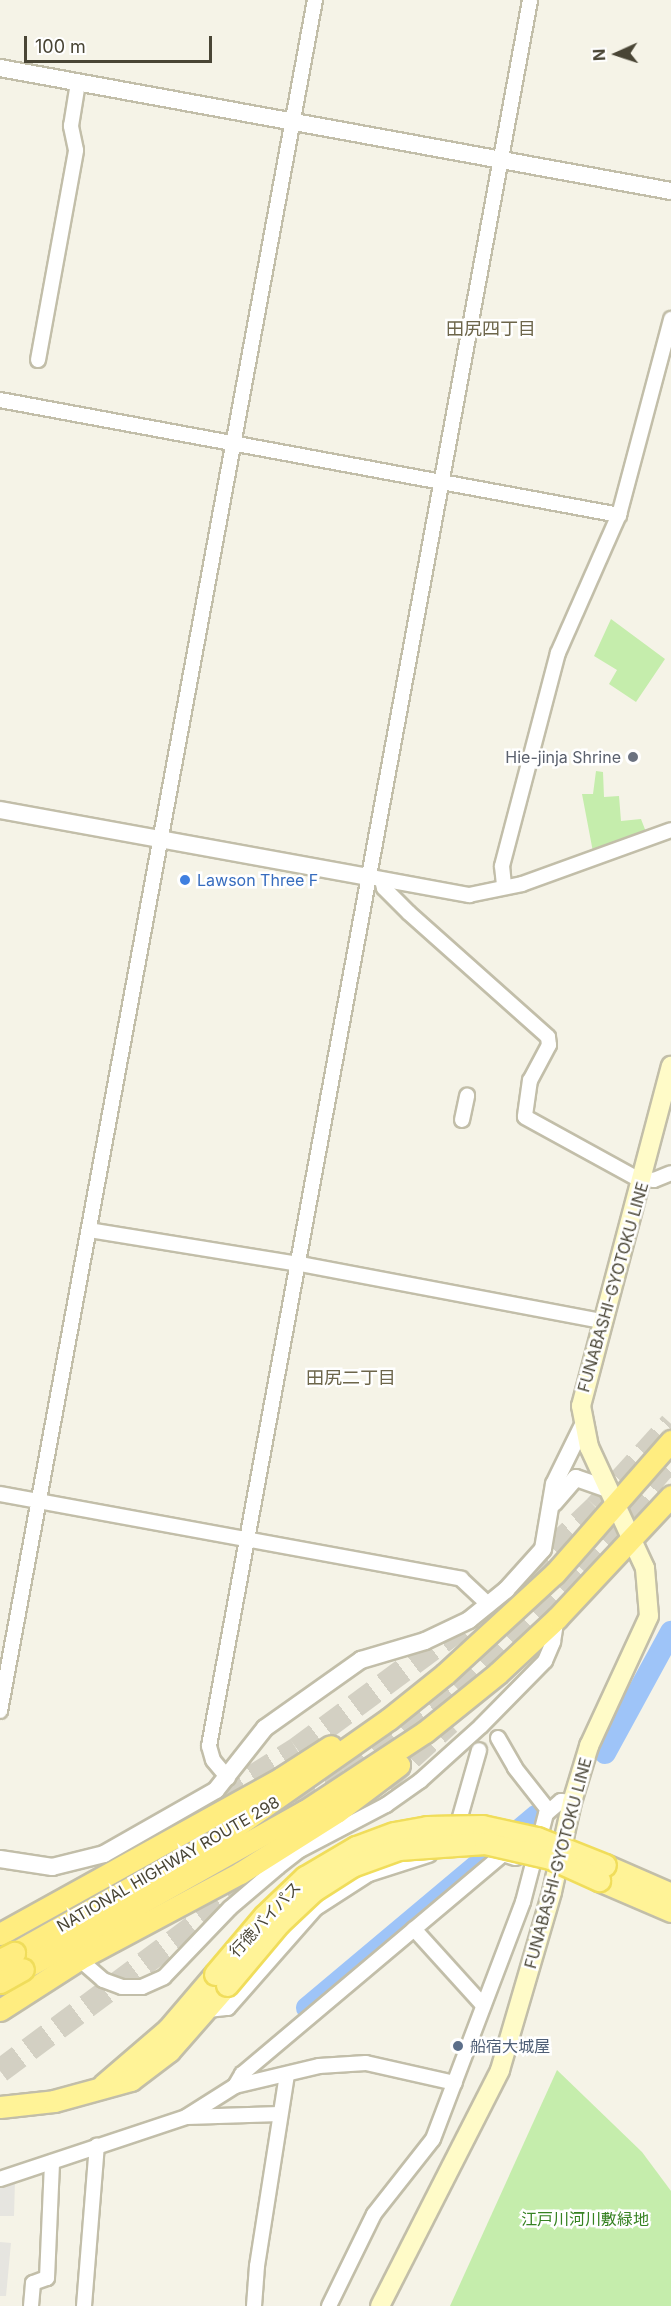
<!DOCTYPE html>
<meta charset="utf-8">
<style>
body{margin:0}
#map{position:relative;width:671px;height:2306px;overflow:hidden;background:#f5f3e7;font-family:Inter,"Noto Sans JP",sans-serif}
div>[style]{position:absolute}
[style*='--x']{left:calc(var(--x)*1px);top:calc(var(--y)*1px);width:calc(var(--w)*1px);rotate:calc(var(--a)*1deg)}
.green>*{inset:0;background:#c5edac}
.parking>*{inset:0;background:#e6e5e0}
.river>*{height:22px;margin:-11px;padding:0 11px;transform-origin:11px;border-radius:11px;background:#9ec4f8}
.motorway-tunnel>*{height:24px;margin-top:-12px;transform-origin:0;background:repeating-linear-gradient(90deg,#d3d0c3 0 24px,transparent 0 36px)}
.roads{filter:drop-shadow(2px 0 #c2bea9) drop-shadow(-2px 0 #c2bea9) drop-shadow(0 2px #c2bea9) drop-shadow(0 -2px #c2bea9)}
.minor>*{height:14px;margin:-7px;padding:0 7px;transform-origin:7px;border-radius:7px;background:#fff}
.tertiary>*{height:16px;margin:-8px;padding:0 8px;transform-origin:8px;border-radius:8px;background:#fff}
.secondary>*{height:18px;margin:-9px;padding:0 9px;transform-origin:9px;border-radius:9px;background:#fffbc8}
.primary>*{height:21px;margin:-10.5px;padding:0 10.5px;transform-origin:10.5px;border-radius:10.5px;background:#fff397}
.trunk>*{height:21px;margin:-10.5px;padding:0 10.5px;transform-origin:10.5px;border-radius:10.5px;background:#ffed80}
.bridges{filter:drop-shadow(2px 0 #f0dd5b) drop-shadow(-2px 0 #f0dd5b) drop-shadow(0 2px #f0dd5b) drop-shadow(0 -2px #f0dd5b)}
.primary-bridge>*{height:21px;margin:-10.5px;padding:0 10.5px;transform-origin:10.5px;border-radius:10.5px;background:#fff397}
.trunk-bridge>*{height:21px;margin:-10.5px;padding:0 10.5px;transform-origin:10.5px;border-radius:10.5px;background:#ffed80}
.dots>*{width:16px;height:16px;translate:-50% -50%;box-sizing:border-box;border:3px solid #fff;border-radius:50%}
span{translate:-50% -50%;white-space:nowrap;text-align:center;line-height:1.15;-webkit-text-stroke:5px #fff;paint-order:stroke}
.worship-label{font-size:16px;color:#5b616d}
.right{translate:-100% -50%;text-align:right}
.shop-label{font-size:16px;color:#366cbe}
.left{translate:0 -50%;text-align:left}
.street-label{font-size:16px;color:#494535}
.service-label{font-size:16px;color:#4e5e75}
.park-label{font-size:16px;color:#368222}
.neighbourhood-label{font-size:18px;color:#6d664b}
.north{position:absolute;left:587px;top:24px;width:60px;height:60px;-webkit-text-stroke:4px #fff;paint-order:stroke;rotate:267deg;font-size:16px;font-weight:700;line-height:24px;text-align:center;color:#494535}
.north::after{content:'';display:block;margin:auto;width:21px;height:27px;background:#494535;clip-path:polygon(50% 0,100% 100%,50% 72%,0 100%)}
.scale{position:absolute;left:24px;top:36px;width:188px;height:27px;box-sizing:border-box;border:3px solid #494535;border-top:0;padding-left:8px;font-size:18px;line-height:21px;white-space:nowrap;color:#494535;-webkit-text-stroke:4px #fff;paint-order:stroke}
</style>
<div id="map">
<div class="green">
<div style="clip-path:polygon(611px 619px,665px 659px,636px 702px,609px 684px,617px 670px,594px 656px)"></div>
<div style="clip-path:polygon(596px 771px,603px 772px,604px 797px,619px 796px,621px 821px,641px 819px,646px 832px,593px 852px,582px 794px,593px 794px)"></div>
<div style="clip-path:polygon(557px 2070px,642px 2152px,671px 2191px,671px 2306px,450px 2306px)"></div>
</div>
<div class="parking">
<div style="clip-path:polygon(15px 2180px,14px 2216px,0 2216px,0 2185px)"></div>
<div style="clip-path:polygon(0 2242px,11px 2243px,6px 2296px,0 2296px)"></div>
</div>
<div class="river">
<div style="--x:605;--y:1753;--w:138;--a:-61.4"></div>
<div style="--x:307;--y:2008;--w:300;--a:-40"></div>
</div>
<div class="motorway-tunnel">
<div style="--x:527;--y:1573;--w:95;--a:-43.7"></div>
<div style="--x:596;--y:1507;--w:112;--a:-47.9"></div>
<div style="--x:384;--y:1782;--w:88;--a:-42.2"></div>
<div style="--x:263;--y:1819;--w:94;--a:-33.7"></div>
<div style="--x:341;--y:1767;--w:139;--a:-37.1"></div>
<div style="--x:452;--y:1683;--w:172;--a:-42.9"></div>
<div style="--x:578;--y:1566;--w:142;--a:-49"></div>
<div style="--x:161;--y:1834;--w:160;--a:-32"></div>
<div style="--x:297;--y:1749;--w:219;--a:-36.5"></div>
<div style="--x:0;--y:2071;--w:317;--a:-36.7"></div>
</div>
<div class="roads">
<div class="minor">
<div style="--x:38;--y:360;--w:213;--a:-79.7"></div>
<div style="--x:76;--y:150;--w:25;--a:-102"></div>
<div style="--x:71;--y:126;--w:44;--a:-80.8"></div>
<div style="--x:0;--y:400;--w:630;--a:10.52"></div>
<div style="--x:376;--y:878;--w:95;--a:10.4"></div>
<div style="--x:469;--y:895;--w:54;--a:-11.7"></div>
<div style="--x:522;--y:884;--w:158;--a:-19.9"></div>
<div style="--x:382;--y:880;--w:8;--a:76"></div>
<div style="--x:384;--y:888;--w:35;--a:45"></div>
<div style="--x:409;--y:913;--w:186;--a:41.7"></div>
<div style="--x:548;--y:1037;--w:8;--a:83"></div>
<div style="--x:549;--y:1045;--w:40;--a:118"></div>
<div style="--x:530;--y:1080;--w:37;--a:98"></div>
<div style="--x:525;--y:1117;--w:127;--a:28.8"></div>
<div style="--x:636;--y:1178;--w:18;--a:6"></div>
<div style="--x:654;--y:1180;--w:18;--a:-22"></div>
<div style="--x:504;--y:885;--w:19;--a:-96"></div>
<div style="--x:502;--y:866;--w:220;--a:-75.3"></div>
<div style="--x:558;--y:653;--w:151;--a:-66.2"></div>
<div style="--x:619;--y:515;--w:203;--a:-75.1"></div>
<div style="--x:462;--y:1120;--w:25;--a:-78"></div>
<div style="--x:89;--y:1230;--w:214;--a:9.2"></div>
<div style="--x:300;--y:1264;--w:307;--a:10.7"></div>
<div style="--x:0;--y:1494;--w:469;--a:10.4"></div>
<div style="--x:461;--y:1579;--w:38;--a:43"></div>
<div style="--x:0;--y:1711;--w:1740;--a:-79.57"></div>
<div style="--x:498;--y:1738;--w:34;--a:60"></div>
<div style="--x:515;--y:1768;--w:53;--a:51.8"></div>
<div style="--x:228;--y:1778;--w:23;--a:-130"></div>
<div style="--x:213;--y:1760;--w:15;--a:-106"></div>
<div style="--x:209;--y:1746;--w:1775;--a:-79.58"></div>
<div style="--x:456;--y:1831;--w:84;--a:-74.1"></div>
<div style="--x:414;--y:1929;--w:103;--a:47.8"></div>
<div style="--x:79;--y:1959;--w:32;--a:41"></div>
<div style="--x:103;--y:1980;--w:20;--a:20"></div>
<div style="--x:122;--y:1987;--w:20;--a:0"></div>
<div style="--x:142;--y:1987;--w:24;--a:-24"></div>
<div style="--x:164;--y:1977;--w:95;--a:-46.3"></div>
<div style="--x:230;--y:1908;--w:63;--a:-40.5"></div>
<div style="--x:278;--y:1867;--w:28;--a:-38"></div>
<div style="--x:300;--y:1850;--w:97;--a:-27.6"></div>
<div style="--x:386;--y:1805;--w:42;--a:-35.2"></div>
<div style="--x:420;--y:1781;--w:82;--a:-42"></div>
<div style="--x:481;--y:1726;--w:91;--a:-45.4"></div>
<div style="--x:545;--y:1661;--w:21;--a:-67"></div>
<div style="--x:553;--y:1642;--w:24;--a:-81"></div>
<div style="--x:208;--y:2010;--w:20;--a:-6"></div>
<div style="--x:228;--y:2008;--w:133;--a:-48.7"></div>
<div style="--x:316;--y:1908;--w:63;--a:-32.7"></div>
<div style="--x:369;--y:1874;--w:63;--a:-17.6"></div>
<div style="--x:235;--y:2086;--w:14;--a:-60"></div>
<div style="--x:242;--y:2074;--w:341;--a:-40.1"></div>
<div style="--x:503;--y:1854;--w:13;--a:18"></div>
<div style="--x:187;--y:2117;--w:93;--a:-1.8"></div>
<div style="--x:0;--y:2179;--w:196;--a:-18.4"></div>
<div style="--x:186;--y:2117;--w:58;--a:-32.3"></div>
<div style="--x:235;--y:2086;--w:86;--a:-13.4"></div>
<div style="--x:319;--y:2066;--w:47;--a:-3.7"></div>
<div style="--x:366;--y:2063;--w:91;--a:12.7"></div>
<div style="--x:31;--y:2306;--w:23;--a:-85"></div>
<div style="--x:33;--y:2283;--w:15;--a:-20"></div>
<div style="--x:47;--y:2278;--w:116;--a:-87.5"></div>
<div style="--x:84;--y:2306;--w:161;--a:-85.4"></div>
<div style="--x:254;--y:2306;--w:40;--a:-85.7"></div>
<div style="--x:257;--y:2266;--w:193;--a:-81.1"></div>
<div style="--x:329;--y:2306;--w:102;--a:-63.9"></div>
<div style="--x:374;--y:2214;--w:95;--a:-51.8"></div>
<div style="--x:433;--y:2139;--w:254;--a:-69.2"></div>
<div style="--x:523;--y:1902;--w:91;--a:-75.4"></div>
<div style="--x:546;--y:1814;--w:20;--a:-41"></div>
<div style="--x:561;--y:1801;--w:11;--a:5"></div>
</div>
<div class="tertiary">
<div style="--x:0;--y:68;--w:682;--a:10.39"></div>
<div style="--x:0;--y:810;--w:374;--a:10.3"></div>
<div style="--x:554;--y:1503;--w:33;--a:-49"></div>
<div style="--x:576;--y:1478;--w:34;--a:19"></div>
<div style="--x:0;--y:1859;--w:53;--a:8.7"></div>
<div style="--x:52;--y:1867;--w:54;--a:-14"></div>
<div style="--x:104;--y:1854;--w:129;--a:-29.7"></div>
<div style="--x:216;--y:1790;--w:79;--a:-51.7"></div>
<div style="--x:265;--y:1728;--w:118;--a:-35.3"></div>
<div style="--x:361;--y:1660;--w:67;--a:-16.5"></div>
<div style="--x:425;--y:1641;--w:49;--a:-25.5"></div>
<div style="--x:469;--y:1620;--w:48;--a:-39"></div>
<div style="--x:506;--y:1590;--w:55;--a:-47.9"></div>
<div style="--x:543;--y:1549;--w:66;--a:-80.4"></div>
<div style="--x:554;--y:1484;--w:64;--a:-63.8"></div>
</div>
<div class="secondary">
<div style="--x:380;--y:2306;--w:265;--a:-63"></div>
<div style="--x:500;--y:2070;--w:185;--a:-73.7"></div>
<div style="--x:552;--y:1892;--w:92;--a:-77.5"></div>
<div style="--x:572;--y:1802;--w:59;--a:-73.1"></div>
<div style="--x:589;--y:1746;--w:143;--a:-65.2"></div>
<div style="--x:649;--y:1616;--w:48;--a:-94.8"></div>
<div style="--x:645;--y:1568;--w:133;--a:-114.8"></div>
<div style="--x:589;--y:1447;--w:42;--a:-101"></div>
<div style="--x:581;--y:1406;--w:352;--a:-75.2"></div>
</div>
<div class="primary">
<div style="--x:605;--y:1865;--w:72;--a:23.7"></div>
<div style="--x:599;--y:1880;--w:78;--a:23.3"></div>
<div style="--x:103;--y:2085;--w:86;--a:-40.7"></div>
<div style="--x:168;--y:2029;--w:72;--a:-49.5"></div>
<div style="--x:0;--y:2107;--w:54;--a:-6.3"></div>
<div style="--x:54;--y:2101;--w:80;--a:-15.3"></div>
<div style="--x:131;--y:2080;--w:48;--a:-37.3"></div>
<div style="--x:169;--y:2051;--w:88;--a:-48.7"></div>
</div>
<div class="trunk">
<div style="--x:0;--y:1934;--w:321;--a:-29"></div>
<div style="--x:281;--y:1778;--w:59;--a:-32.6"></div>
<div style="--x:14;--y:1953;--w:237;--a:-29.3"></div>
<div style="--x:221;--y:1837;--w:205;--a:-35.1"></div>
<div style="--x:389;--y:1719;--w:72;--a:-38.8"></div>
<div style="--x:445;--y:1674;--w:149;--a:-42.6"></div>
<div style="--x:555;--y:1573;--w:176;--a:-48.7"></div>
<div style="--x:23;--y:1969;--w:323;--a:-29.3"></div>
<div style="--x:305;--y:1811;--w:144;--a:-33.4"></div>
<div style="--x:425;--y:1732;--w:94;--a:-38.9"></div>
<div style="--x:498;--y:1673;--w:81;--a:-43"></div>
<div style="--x:557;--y:1618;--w:167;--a:-46.9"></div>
<div style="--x:0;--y:2010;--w:94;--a:-32.8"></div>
<div style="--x:79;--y:1959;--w:183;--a:-28.1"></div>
<div style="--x:240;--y:1873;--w:115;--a:-32.2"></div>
<div style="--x:337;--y:1812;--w:78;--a:-37.2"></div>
</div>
</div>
<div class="bridges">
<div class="primary-bridge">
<div style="--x:215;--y:1974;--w:76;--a:-49.8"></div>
<div style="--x:264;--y:1916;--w:57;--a:-43.6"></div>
<div style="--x:305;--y:1877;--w:59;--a:-30.5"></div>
<div style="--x:356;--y:1847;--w:40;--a:-20.2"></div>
<div style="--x:394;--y:1833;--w:34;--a:-10"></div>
<div style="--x:427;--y:1827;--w:55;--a:-1"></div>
<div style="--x:482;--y:1826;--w:56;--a:12.3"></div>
<div style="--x:537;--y:1838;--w:73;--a:21.7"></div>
<div style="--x:227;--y:1985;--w:81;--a:-50"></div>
<div style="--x:279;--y:1923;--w:47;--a:-43.3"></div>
<div style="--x:313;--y:1891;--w:46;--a:-32.7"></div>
<div style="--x:352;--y:1866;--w:50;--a:-19.9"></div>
<div style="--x:399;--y:1849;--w:86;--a:-4"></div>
<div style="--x:485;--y:1843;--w:67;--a:13"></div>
<div style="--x:550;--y:1858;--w:54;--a:24.2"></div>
</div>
<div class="trunk-bridge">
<div style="--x:0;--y:1960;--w:16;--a:-27"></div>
<div style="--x:0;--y:1982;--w:26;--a:-29"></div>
</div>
</div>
<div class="dots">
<div style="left:633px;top:757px;background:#6b7280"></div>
<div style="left:185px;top:880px;background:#3f7fe0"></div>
<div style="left:458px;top:2046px;background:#5c6f8a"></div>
</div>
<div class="worship-label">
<span class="right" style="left:621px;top:757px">Hie-jinja Shrine</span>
</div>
<div class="shop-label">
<span class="left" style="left:197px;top:880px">Lawson Three F</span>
</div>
<div class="street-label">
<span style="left:613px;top:1287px;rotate:-74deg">FUNABASHI-GYOTOKU LINE</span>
<span style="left:558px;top:1863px;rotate:-75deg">FUNABASHI-GYOTOKU LINE</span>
<span style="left:168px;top:1864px;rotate:-30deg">NATIONAL HIGHWAY ROUTE 298</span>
<span style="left:265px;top:1919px;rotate:-47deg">行徳バイパス</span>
</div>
<div class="service-label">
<span class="left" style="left:470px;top:2046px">船宿大城屋</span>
</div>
<div class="park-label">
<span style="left:585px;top:2219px">江戸川河川敷緑地</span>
</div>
<div class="neighbourhood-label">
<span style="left:491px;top:329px">田尻四丁目</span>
<span style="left:351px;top:1378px">田尻二丁目</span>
</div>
<div class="north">N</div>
<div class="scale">100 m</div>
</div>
